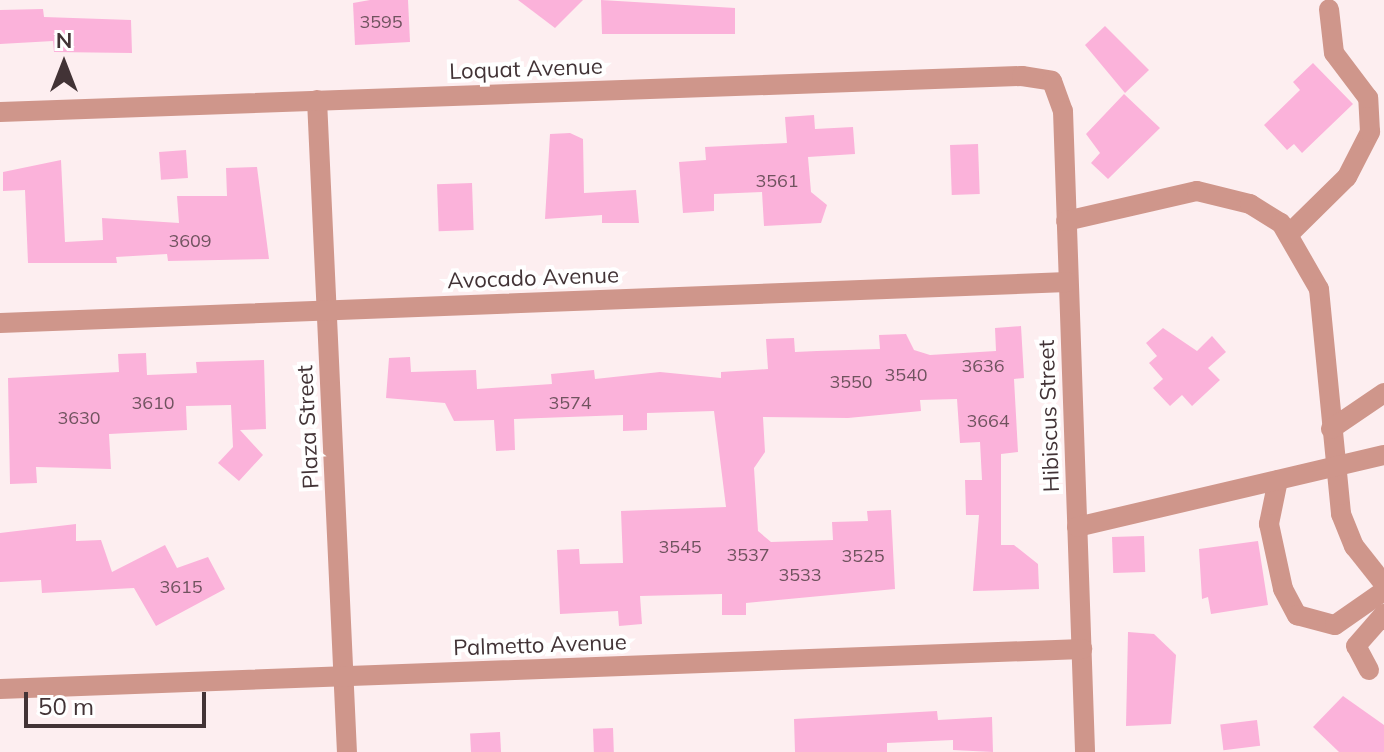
<!DOCTYPE html>
<style>
body{margin:0}
#map{position:relative;width:1384px;height:752px;overflow:hidden;background:#fdeef0;font-family:Mulish,sans-serif}
div>[style]{position:absolute}
[style*='--x']{left:calc(var(--x)*1px);top:calc(var(--y)*1px);width:calc(var(--w)*1px);rotate:calc(var(--a)*1deg)}
.building>*{inset:0;background:#fbb2da;transform-origin:0 0}
.minor>*{height:20px;margin:-10px;padding:0 10px;transform-origin:10px;border-radius:10px;background:#cf968b}
span{translate:-50% -50%;white-space:nowrap;text-align:center;line-height:1.15;-webkit-text-stroke:8px #fff;paint-order:stroke}
.number-label{font-size:18px;color:#70535f}
.number-label span{-webkit-text-stroke-width:0}
.street-label{font-size:22px;color:#423336}
.north{position:absolute;left:24px;top:24px;width:80px;height:80px;-webkit-text-stroke:6px #fff;paint-order:stroke;rotate:0deg;font-size:22px;font-weight:700;line-height:32px;text-align:center;color:#423336}
.north::after{content:'';display:block;margin:auto;width:28px;height:36px;background:#423336;clip-path:polygon(50% 0,100% 100%,50% 72%,0 100%)}
.scale{position:absolute;left:24px;top:692px;width:182px;height:36px;box-sizing:border-box;border:4px solid #423336;border-top:0;padding-left:10px;font-size:24px;line-height:28px;white-space:nowrap;color:#423336;-webkit-text-stroke:6px #fff;paint-order:stroke}
</style>
<div id="map">
<div class="building">
<div style="clip-path:polygon(370px 0,408px 0,410px 42px,355px 45px,353px 3px)"></div>
<div style="clip-path:polygon(518px 0,583px 0,555px 28px)"></div>
<div style="clip-path:polygon(601px 0,735px 8px,735px 34px,602px 34px)"></div>
<div style="clip-path:polygon(43px 9px,44px 17px,131px 20px,132px 53px,54px 52px,53px 41px,0 44px,0 10px)"></div>
<div style="clip-path:polygon(1105px 26px,1149px 70px,1125px 93px,1085px 45px)"></div>
<div style="clip-path:polygon(1313px 63px,1353px 104px,1302px 153px,1294px 144px,1287px 150px,1264px 125px,1300px 90px,1293px 82px)"></div>
<div style="clip-path:polygon(1124px 94px,1160px 128px,1108px 179px,1091px 163px,1100px 153px,1086px 134px)"></div>
<div style="clip-path:polygon(814px 115px,815px 129px,853px 127px,855px 154px,808px 157px,811px 192px,827px 205px,821px 223px,764px 226px,762px 192px,714px 194px,714px 211px,683px 213px,679px 162px,706px 160px,705px 147px,787px 143px,785px 117px)"></div>
<div style="clip-path:polygon(570px 133px,583px 139px,584px 193px,636px 190px,639px 223px,602px 223px,602px 215px,545px 219px,550px 134px)"></div>
<div style="left:978px;top:144px;width:50px;height:28px;rotate:88deg"></div>
<div style="left:186px;top:150px;width:28px;height:27px;rotate:86deg"></div>
<div style="clip-path:polygon(61px 160px,65px 242px,103px 240px,102px 218px,179px 223px,177px 196px,227px 196px,226px 168px,257px 167px,269px 259px,168px 261px,167px 254px,116px 257px,117px 263px,28px 263px,25px 190px,3px 191px,3px 172px)"></div>
<div style="left:472px;top:183px;width:47px;height:35px;rotate:88deg"></div>
<div style="clip-path:polygon(1021px 326px,1024px 378px,1014px 379px,1018px 452px,1001px 454px,1001px 545px,1014px 545px,1038px 564px,1039px 589px,973px 591px,979px 515px,966px 515px,965px 480px,982px 480px,980px 442px,960px 443px,957px 399px,920px 400px,921px 411px,848px 418px,763px 417px,765px 452px,754px 468px,758px 531px,771px 542px,833px 540px,832px 522px,868px 521px,867px 511px,891px 510px,895px 589px,746px 603px,746px 615px,722px 615px,722px 594px,640px 596px,642px 624px,619px 626px,618px 611px,560px 614px,557px 550px,579px 549px,580px 564px,623px 563px,621px 511px,726px 507px,714px 411px,647px 413px,647px 430px,623px 431px,623px 415px,514px 419px,515px 450px,496px 451px,494px 420px,454px 421px,445px 403px,386px 398px,389px 358px,410px 357px,411px 372px,476px 370px,477px 389px,552px 384px,551px 374px,594px 370px,595px 379px,660px 372px,721px 378px,721px 372px,768px 369px,766px 339px,794px 338px,795px 352px,817px 351px,880px 349px,879px 335px,906px 334px,914px 350px,930px 355px,996px 351px,995px 328px)"></div>
<div style="clip-path:polygon(1163px 328px,1197px 351px,1212px 336px,1226px 352px,1208px 368px,1220px 380px,1192px 406px,1182px 395px,1170px 406px,1153px 388px,1163px 379px,1149px 363px,1157px 356px,1146px 343px)"></div>
<div style="clip-path:polygon(146px 353px,147px 375px,197px 373px,196px 362px,264px 360px,266px 429px,240px 430px,263px 455px,239px 481px,218px 463px,233px 447px,231px 405px,186px 406px,187px 430px,109px 434px,111px 469px,36px 467px,37px 483px,10px 484px,8px 378px,119px 372px,118px 354px)"></div>
<div style="clip-path:polygon(76px 524px,76px 541px,101px 540px,112px 572px,165px 545px,177px 568px,208px 557px,225px 589px,156px 626px,134px 588px,42px 593px,41px 580px,0 582px,0 533px)"></div>
<div style="left:1144px;top:536px;width:36px;height:32px;rotate:88deg"></div>
<div style="clip-path:polygon(1258px 541px,1268px 605px,1211px 614px,1208px 597px,1202px 599px,1199px 549px)"></div>
<div style="clip-path:polygon(1128px 632px,1154px 634px,1176px 655px,1171px 724px,1126px 726px)"></div>
<div style="clip-path:polygon(1343px 696px,1384px 725px,1384px 752px,1339px 752px,1313px 727px)"></div>
<div style="clip-path:polygon(937px 711px,938px 720px,992px 717px,993px 752px,953px 750px,953px 740px,887px 743px,887px 752px,795px 752px,794px 719px)"></div>
<div style="left:1257px;top:720px;width:26px;height:37px;rotate:83deg"></div>
<div style="left:613px;top:728px;width:24px;height:20px;rotate:88deg"></div>
<div style="left:500px;top:732px;width:20px;height:30px;rotate:87deg"></div>
</div>
<div class="minor">
<div style="--x:317;--y:100;--w:653;--a:87.37"></div>
<div style="--x:0;--y:112;--w:1023;--a:-2.02"></div>
<div style="--x:1022;--y:76;--w:30;--a:9"></div>
<div style="--x:1052;--y:81;--w:32;--a:70"></div>
<div style="--x:1063;--y:111;--w:641;--a:88.03"></div>
<div style="--x:1066;--y:221;--w:134;--a:-12.9"></div>
<div style="--x:1197;--y:191;--w:55;--a:13.8"></div>
<div style="--x:1250;--y:204;--w:36;--a:32"></div>
<div style="--x:1281;--y:223;--w:76;--a:60.1"></div>
<div style="--x:1319;--y:289;--w:226;--a:84.4"></div>
<div style="--x:1341;--y:514;--w:35;--a:68"></div>
<div style="--x:1354;--y:546;--w:48;--a:51.7"></div>
<div style="--x:1289;--y:234;--w:81;--a:-44.5"></div>
<div style="--x:1347;--y:177;--w:51;--a:-62.9"></div>
<div style="--x:1370;--y:132;--w:34;--a:-93"></div>
<div style="--x:1368;--y:98;--w:56;--a:-127.1"></div>
<div style="--x:1334;--y:53;--w:44;--a:-96.5"></div>
<div style="--x:0;--y:323;--w:1068;--a:-2.2"></div>
<div style="--x:1331;--y:429;--w:64;--a:-34.2"></div>
<div style="--x:1278;--y:480;--w:45;--a:101.6"></div>
<div style="--x:1269;--y:524;--w:66;--a:77.8"></div>
<div style="--x:1283;--y:589;--w:30;--a:62"></div>
<div style="--x:1297;--y:615;--w:39;--a:15"></div>
<div style="--x:1335;--y:625;--w:60;--a:-34.8"></div>
<div style="--x:1077;--y:527;--w:315;--a:-13.2"></div>
<div style="--x:1369;--y:670;--w:27;--a:-118"></div>
<div style="--x:1356;--y:646;--w:43;--a:-48.8"></div>
<div style="--x:0;--y:689;--w:1083;--a:-2.12"></div>
</div>
<div class="number-label">
<span style="left:381px;top:22px">3595</span>
<span style="left:777px;top:181px">3561</span>
<span style="left:190px;top:241px">3609</span>
<span style="left:983px;top:366px">3636</span>
<span style="left:906px;top:375px">3540</span>
<span style="left:851px;top:382px">3550</span>
<span style="left:153px;top:403px">3610</span>
<span style="left:570px;top:403px">3574</span>
<span style="left:79px;top:418px">3630</span>
<span style="left:988px;top:421px">3664</span>
<span style="left:680px;top:547px">3545</span>
<span style="left:748px;top:555px">3537</span>
<span style="left:863px;top:556px">3525</span>
<span style="left:800px;top:575px">3533</span>
<span style="left:181px;top:587px">3615</span>
</div>
<div class="street-label">
<span style="left:526px;top:69px;rotate:-2deg">Loquat Avenue</span>
<span style="left:533px;top:278px;rotate:-2deg">Avocado Avenue</span>
<span style="left:1049px;top:416px;rotate:-92deg">Hibiscus Street</span>
<span style="left:308px;top:427px;rotate:-93deg">Plaza Street</span>
<span style="left:540px;top:645px;rotate:-2deg">Palmetto Avenue</span>
</div>
<div class="north">N</div>
<div class="scale">50 m</div>
</div>
